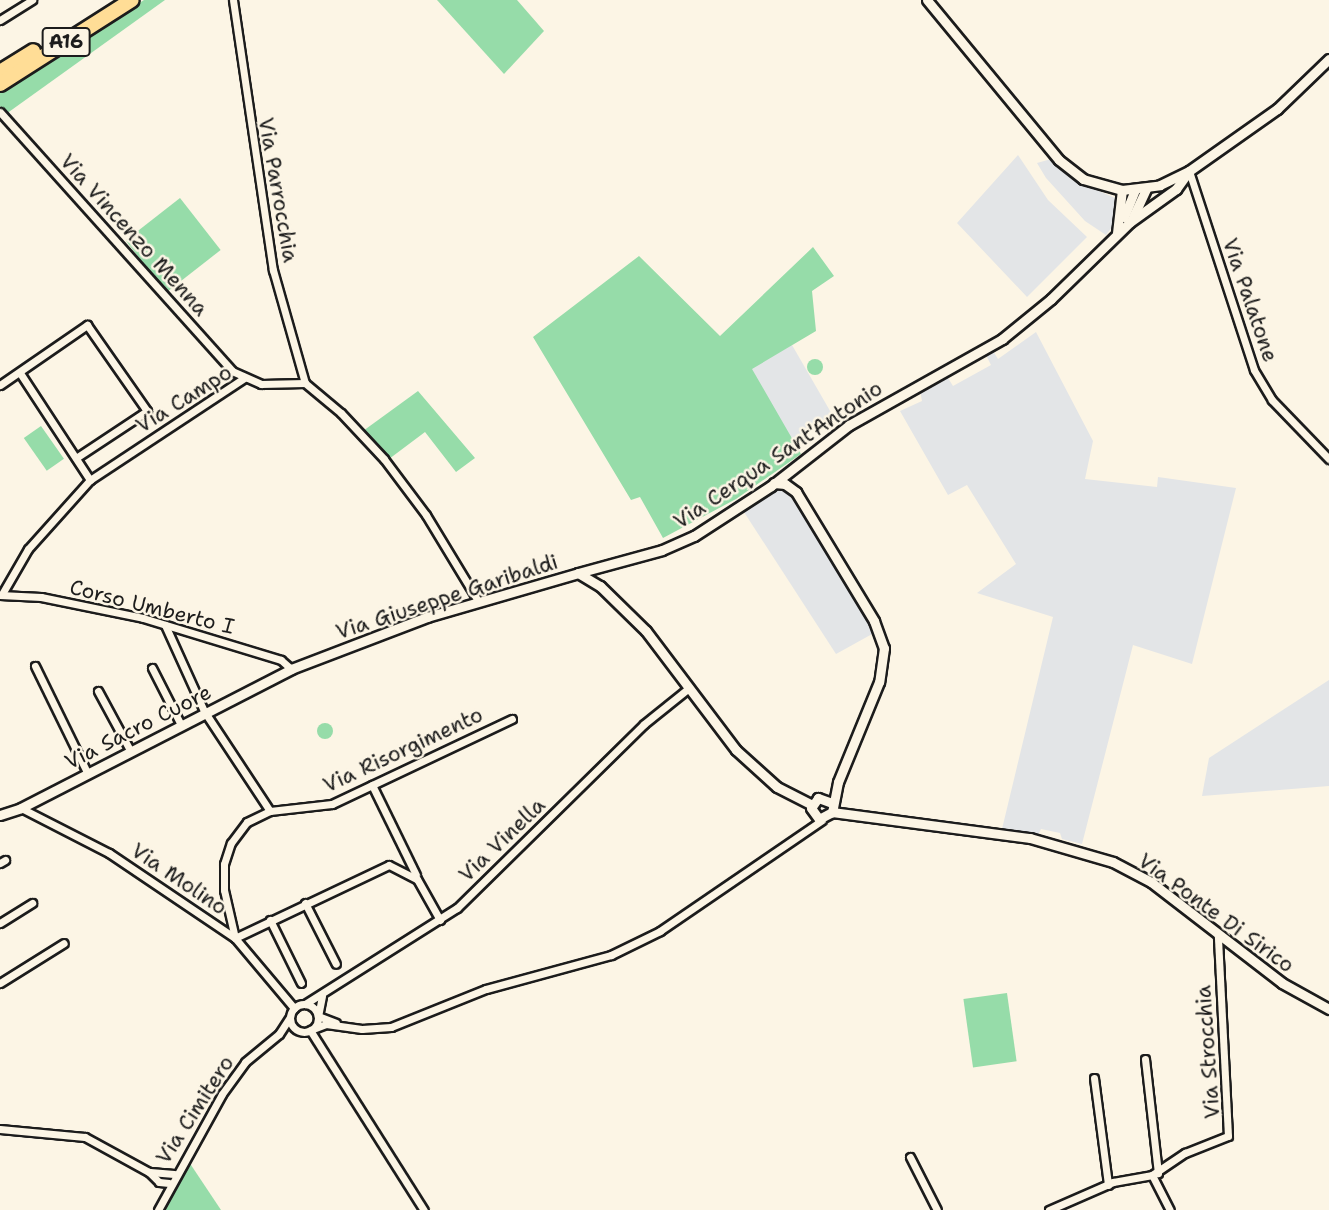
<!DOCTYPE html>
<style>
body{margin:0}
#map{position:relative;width:1329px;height:1210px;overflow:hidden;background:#fcf5e5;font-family:"Shantell Sans",sans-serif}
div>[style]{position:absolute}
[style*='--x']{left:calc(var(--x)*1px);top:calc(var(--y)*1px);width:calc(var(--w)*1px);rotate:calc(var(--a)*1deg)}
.built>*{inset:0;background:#e3e5e7;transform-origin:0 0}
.green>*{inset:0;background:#96dca9;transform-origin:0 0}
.round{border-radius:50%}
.roads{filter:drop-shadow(2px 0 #1c1c1c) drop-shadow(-2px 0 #1c1c1c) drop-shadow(0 2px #1c1c1c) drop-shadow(0 -2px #1c1c1c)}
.minor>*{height:7px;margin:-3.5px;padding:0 3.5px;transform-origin:3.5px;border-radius:3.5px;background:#fcf5e5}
.minor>.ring{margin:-3.5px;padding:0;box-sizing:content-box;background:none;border:7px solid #fcf5e5;border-radius:50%}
.tertiary>*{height:9px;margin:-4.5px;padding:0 4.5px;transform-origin:4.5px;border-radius:4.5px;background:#fcf5e5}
.motorway>*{height:14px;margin:-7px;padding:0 7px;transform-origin:7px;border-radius:7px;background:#ffdd96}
span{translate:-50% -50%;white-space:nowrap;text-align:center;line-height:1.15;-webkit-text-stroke:5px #fcf5e5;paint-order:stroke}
.shield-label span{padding:2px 5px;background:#fcf5e5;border:2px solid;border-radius:5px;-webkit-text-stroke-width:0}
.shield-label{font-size:19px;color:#1c1c1c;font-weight:700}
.street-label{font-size:21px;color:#1c1c1c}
</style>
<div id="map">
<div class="built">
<div style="clip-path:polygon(1018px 155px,1048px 200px,1087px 237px,1027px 297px,957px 223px)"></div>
<div style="clip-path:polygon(1051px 159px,1074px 180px,1115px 198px,1119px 205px,1116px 222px,1106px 235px,1085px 221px,1046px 178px,1037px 163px)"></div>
<div style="clip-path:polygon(1036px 332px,1093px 441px,1085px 479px,1157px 487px,1158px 477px,1236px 488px,1192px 664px,1133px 645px,1082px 844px,1062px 839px,1060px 833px,1041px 829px,1038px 835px,1002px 829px,1053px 617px,977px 593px,1016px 564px,967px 485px,948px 495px,900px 411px,922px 401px,920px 390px,948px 378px,953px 386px,991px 365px,986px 355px,993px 351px,998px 359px)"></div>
<div style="left:792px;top:345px;width:84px;height:48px;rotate:60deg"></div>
<div style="clip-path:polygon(774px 487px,790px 495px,874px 633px,836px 654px,742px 509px)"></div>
<div style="clip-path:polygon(1329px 680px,1329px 786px,1202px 796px,1209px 758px)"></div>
</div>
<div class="green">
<div style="clip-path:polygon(144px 0,165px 0,6px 114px,0 106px,0 92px)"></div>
<div style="clip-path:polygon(437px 0,517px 0,544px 31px,504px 74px)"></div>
<div style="left:180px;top:198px;width:66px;height:69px;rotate:52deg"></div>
<div style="clip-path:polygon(813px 247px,834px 276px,812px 291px,816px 331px,752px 369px,801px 454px,736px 499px,663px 538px,640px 497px,631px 500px,533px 337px,639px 256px,720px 336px)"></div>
<div class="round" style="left:807px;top:359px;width:16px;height:16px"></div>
<div style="clip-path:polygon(418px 391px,475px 458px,456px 472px,425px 432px,389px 459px,363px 431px)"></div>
<div style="left:41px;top:426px;width:40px;height:21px;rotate:55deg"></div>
<div class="round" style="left:317px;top:723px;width:16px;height:16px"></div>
<div style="left:1007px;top:993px;width:69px;height:44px;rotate:82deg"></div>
<div style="clip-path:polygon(189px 1162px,221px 1210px,164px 1210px)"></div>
</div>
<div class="roads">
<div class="minor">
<div style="--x:233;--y:0;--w:273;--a:81.6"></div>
<div style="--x:273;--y:270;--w:117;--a:74.2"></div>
<div style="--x:0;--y:20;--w:38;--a:-32"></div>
<div style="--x:0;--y:112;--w:348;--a:48.1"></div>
<div style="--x:232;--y:371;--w:32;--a:24"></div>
<div style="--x:261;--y:384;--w:44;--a:-1.3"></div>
<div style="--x:305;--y:383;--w:47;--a:39.8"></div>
<div style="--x:341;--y:413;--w:63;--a:46.9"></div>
<div style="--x:384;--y:459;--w:70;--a:53.1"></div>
<div style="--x:426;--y:515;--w:100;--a:58.8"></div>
<div style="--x:1189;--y:171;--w:209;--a:71.9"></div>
<div style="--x:1254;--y:370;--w:35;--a:59"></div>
<div style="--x:1272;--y:400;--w:82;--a:46"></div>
<div style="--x:20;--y:373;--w:128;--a:56.8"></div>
<div style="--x:0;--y:385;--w:106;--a:-34.6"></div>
<div style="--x:87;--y:325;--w:105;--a:55.1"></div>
<div style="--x:147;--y:411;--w:85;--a:146.5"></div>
<div style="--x:2;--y:594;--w:52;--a:-60"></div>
<div style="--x:28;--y:549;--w:93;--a:-48.1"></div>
<div style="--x:90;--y:480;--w:185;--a:-33.5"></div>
<div style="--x:0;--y:595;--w:41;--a:2.8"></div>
<div style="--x:41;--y:597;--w:104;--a:11.6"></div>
<div style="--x:143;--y:618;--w:144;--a:16.9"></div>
<div style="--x:281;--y:660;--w:13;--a:42"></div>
<div style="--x:165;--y:625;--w:94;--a:65.6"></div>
<div style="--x:204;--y:711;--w:120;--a:56.6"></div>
<div style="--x:35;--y:666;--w:118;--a:63.9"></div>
<div style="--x:152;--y:668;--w:64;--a:63"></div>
<div style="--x:98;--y:691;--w:69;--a:61.6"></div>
<div style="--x:372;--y:785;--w:100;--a:63.9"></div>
<div style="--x:21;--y:808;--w:99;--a:27.1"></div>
<div style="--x:109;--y:853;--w:152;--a:34"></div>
<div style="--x:235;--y:938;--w:92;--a:49.9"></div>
<div style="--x:0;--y:863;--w:6;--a:-31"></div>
<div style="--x:305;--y:903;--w:68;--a:63.1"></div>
<div style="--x:270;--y:920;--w:70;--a:63.8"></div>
<div style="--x:0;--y:923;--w:38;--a:-32"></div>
<div style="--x:235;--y:938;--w:49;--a:-102.9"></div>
<div style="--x:224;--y:890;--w:26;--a:-90"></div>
<div style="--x:224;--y:864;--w:22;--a:-72"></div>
<div style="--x:231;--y:843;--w:26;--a:-53"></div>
<div style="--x:247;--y:822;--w:25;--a:-26"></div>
<div style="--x:270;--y:811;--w:62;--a:-6.4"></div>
<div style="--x:332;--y:804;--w:199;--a:-25.3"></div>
<div style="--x:235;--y:938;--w:170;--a:-25.4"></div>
<div style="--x:389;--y:865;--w:31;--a:27"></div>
<div style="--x:417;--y:879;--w:47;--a:60.7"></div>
<div style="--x:0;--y:983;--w:75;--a:-32"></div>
<div style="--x:322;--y:996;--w:20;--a:101"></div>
<div style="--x:318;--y:1016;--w:19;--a:21"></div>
<div style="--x:305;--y:1004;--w:180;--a:-32.3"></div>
<div style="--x:457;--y:908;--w:262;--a:-44.5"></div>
<div style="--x:644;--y:724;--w:58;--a:-38.7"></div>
<div class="ring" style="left:290px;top:1004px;width:21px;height:21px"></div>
<div style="--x:313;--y:1029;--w:14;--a:-21"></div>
<div style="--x:326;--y:1024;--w:36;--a:8"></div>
<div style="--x:362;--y:1029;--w:29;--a:-4"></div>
<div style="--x:391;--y:1027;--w:102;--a:-21.8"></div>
<div style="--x:486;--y:989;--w:130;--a:-15.2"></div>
<div style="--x:611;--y:955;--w:55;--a:-26.1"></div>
<div style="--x:660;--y:931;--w:196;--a:-34.4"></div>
<div style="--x:310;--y:1030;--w:213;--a:57.7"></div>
<div style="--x:1145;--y:1059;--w:115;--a:83.5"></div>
<div style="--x:1094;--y:1078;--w:108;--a:82.5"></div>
<div style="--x:0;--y:1129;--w:85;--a:5.4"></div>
<div style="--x:85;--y:1137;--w:73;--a:28.7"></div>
<div style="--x:149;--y:1172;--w:14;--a:45"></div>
<div style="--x:159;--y:1182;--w:10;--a:6"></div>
<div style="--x:910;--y:1157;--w:59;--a:63"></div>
<div style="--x:150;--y:1172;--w:24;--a:5"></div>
<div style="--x:1152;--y:1175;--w:39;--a:63"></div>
<div style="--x:158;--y:1210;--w:132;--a:-61.1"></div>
<div style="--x:222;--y:1094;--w:39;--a:-54"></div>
<div style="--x:245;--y:1062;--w:44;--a:-39.5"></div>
<div style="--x:279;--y:1034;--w:20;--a:-57"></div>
<div style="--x:1049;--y:1210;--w:70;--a:-23.6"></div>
<div style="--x:1113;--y:1182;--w:40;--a:-10"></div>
<div style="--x:1152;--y:1175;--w:40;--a:-34"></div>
<div style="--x:1185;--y:1153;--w:46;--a:-21.6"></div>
<div style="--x:1228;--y:1136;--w:200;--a:-92.9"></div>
</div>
<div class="tertiary">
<div style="--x:927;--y:0;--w:207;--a:50.5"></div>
<div style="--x:1059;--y:160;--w:31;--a:38"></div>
<div style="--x:1083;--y:179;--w:41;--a:15.8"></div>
<div style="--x:1122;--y:190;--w:38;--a:-7"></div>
<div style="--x:1160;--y:185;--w:32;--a:-26"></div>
<div style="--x:1189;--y:171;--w:108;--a:-35.2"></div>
<div style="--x:1277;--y:109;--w:72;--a:-43.9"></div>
<div style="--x:1124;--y:217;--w:29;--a:-68"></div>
<div style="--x:1133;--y:217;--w:31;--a:-65"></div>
<div style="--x:1117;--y:233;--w:43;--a:-83.4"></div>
<div style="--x:774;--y:483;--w:11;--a:5"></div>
<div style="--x:785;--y:484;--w:14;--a:36"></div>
<div style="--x:796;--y:492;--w:151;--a:58.8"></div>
<div style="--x:874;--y:621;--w:29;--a:70"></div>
<div style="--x:884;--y:648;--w:34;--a:98"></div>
<div style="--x:879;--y:682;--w:108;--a:112.3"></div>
<div style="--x:838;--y:782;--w:31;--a:101"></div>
<div style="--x:578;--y:573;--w:87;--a:-15.3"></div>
<div style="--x:662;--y:550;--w:35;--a:-24"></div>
<div style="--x:694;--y:536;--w:92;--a:-33"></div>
<div style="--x:771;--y:486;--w:99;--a:-38"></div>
<div style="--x:849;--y:425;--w:176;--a:-29.3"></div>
<div style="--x:1002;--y:339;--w:63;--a:-39.2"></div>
<div style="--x:1051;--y:299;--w:110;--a:-44.3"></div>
<div style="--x:1130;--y:222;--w:57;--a:-35.7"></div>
<div style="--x:1176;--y:189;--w:22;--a:-54"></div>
<div style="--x:832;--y:803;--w:15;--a:-160"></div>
<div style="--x:818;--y:798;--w:12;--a:125"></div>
<div style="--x:811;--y:808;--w:14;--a:54"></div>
<div style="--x:819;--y:819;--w:15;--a:-28"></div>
<div style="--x:832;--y:812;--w:200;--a:7.5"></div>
<div style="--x:1030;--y:838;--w:86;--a:16.1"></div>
<div style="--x:1113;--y:862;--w:43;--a:27.8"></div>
<div style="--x:1151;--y:882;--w:165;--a:37.6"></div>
<div style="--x:1282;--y:983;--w:54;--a:29"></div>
<div style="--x:0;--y:815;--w:22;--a:-18"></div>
<div style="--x:21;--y:808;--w:304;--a:-27.2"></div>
<div style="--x:291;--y:669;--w:146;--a:-20.9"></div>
<div style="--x:427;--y:617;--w:157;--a:-16.2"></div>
<div style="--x:578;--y:573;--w:26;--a:31"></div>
<div style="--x:600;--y:586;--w:64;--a:44.4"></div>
<div style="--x:646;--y:631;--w:149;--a:52.9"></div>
<div style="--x:736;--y:750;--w:55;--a:42.1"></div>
<div style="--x:777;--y:787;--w:38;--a:27"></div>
</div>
<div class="motorway">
<div style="--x:0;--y:72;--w:39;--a:-32"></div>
<div style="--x:0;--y:84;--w:156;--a:-32.5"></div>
</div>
</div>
<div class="shield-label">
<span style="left:66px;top:42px">A16</span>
</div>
<div class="street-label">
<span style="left:278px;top:190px;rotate:80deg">Via Parrocchia</span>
<span style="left:134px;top:235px;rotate:48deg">Via Vincenzo Menna</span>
<span style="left:1250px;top:300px;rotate:71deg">Via Palatone</span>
<span style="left:184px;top:399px;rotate:-32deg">Via Campo</span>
<span style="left:778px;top:455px;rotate:-34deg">Via Cerqua Sant'Antonio</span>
<span style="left:447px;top:597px;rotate:-18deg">Via Giuseppe Garibaldi</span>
<span style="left:152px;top:607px;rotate:14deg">Corso Umberto I</span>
<span style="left:138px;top:727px;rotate:-27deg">Via Sacro Cuore</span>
<span style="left:403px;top:750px;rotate:-25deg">Via Risorgimento</span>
<span style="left:502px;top:840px;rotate:-44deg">Via Vinella</span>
<span style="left:179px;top:879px;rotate:34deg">Via Molino</span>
<span style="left:1216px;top:913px;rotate:36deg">Via Ponte Di Sirico</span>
<span style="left:1208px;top:1052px;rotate:-94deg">Via Strocchia</span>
<span style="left:195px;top:1110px;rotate:-57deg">Via Cimitero</span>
</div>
</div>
